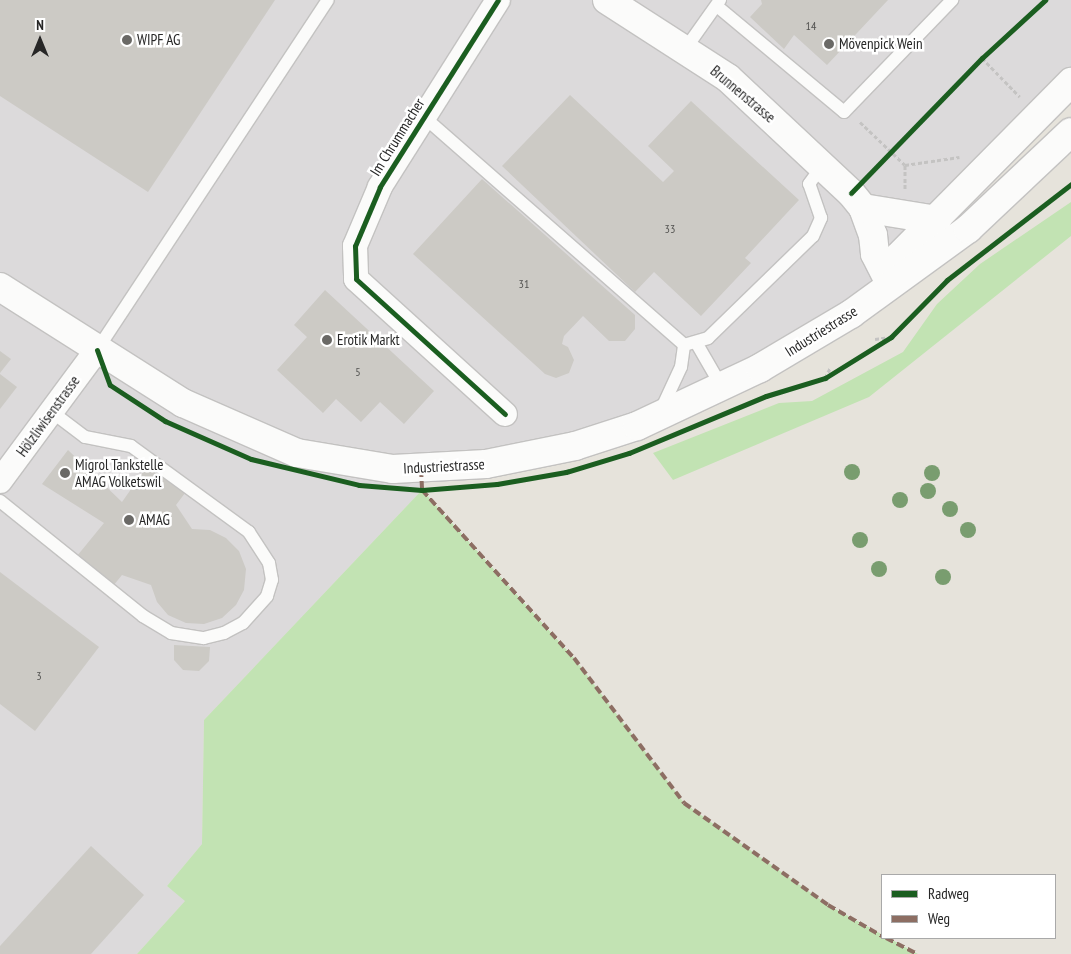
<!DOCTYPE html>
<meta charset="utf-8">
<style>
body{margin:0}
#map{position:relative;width:1071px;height:954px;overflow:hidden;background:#e6e3db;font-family:"PT Sans Narrow",sans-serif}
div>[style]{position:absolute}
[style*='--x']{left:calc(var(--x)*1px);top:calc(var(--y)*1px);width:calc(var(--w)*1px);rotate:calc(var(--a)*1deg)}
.industrial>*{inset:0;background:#dcdadb}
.green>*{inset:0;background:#c2e3b3}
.building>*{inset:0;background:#cccac5}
.path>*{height:3px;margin-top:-1.5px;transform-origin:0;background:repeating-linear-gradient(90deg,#c4c3c2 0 4px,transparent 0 6.5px)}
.roads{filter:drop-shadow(1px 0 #c3c2c1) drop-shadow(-1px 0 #c3c2c1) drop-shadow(0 1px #c3c2c1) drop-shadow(0 -1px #c3c2c1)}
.service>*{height:12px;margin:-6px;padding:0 6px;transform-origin:6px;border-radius:6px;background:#fbfbfa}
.minor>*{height:24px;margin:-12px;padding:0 12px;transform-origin:12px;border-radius:12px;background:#fbfbfa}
.tertiary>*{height:28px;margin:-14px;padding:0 14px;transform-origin:14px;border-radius:14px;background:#fbfbfa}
.secondary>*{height:28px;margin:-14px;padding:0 14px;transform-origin:14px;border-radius:14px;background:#fbfbfa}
.quiet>*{height:4px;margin-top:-2px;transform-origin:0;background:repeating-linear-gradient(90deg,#8d6e63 0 8px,transparent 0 12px)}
.cycleway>*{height:5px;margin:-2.5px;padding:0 2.5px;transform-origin:2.5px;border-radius:2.5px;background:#1b5e20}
.trees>*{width:16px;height:16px;margin:-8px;border-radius:50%;background:#799d6f}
.dots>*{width:14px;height:14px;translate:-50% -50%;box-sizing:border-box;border:2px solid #fff;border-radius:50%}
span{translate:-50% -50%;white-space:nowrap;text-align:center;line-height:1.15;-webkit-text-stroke:5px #fff;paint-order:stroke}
.number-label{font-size:12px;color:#525250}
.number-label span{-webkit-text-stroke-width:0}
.poi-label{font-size:15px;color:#272727}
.left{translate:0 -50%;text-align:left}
.street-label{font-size:15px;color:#272727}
.legend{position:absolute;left:881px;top:874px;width:175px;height:65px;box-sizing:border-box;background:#fff;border:1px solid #a9a9a9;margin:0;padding:6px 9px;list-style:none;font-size:15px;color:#272727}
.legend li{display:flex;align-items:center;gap:10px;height:25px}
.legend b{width:25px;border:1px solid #a9a9a9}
.north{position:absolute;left:15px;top:15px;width:50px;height:50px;-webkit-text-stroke:4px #fff;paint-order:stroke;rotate:0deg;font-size:14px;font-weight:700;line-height:20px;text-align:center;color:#272727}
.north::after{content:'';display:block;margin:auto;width:18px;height:22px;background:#272727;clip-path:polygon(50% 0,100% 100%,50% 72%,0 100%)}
</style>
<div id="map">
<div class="industrial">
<div style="clip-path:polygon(0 0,1071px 0,1071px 82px,890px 283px,658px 417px,421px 469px,422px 490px,204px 720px,202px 844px,167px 886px,186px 900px,137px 954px,0 954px)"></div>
</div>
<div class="green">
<div style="clip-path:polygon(1071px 202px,1071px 236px,869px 397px,673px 480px,653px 453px,779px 403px,812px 401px,903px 352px,937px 304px,980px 264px)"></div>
<div style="clip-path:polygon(422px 490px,574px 658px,684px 803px,828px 905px,918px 954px,137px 954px,185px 901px,167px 886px,202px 844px,204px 720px)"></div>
</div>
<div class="building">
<div style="clip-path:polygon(0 0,275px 0,148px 192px,0 96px)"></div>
<div style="clip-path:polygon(761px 0,888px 0,827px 65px,794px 35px,784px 49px,750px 17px,762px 4px)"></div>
<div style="clip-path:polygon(570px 95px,663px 182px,674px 171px,648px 146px,691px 101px,799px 200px,745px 258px,751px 263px,701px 316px,654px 272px,635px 292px,502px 166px)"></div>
<div style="clip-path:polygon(482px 179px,635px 315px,635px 329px,625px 341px,609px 341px,583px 316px,564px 336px,562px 344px,568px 347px,574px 360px,569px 373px,556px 378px,545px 374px,413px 254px)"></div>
<div style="clip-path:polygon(325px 290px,434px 391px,404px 424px,380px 402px,361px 422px,336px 399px,323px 413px,277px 370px,307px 337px,294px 325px)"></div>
<div style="clip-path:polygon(0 351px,11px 359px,0 373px)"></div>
<div style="clip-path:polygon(0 374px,17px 387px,0 409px)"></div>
<div style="clip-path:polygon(68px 450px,122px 502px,148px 465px,185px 493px,176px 505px,192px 529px,210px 530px,226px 538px,239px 551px,246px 569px,244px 590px,236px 605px,222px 618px,204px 624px,186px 623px,168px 615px,157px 602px,151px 585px,122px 575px,113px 586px,77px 556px,104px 523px,42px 484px)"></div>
<div style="clip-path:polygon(0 572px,99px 647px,35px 731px,0 704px)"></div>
<div style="clip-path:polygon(174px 645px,210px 647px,209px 661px,199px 671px,183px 670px,174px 660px)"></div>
<div style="clip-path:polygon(91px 846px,144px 895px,91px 954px,0 954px,0 946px)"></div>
</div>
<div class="path">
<div style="--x:982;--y:58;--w:54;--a:45.7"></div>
<div style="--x:860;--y:122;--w:62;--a:43.7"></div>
<div style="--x:905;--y:165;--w:24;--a:90"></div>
<div style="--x:905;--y:165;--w:55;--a:-8.4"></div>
<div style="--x:875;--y:339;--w:16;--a:-7"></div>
<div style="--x:825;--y:378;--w:11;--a:-63"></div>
</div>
<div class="roads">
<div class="service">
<div style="--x:718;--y:7;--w:164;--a:39.8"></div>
<div style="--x:844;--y:112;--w:156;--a:-46"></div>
<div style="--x:686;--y:48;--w:59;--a:-54.7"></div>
<div style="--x:424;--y:117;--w:346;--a:41.2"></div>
<div style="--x:684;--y:345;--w:25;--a:-16"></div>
<div style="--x:708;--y:338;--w:146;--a:-44.2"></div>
<div style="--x:813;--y:236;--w:20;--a:-66"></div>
<div style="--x:821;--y:218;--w:36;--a:-109"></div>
<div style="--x:809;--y:184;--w:22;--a:-54"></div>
<div style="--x:697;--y:344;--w:52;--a:60"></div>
<div style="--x:97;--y:350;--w:419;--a:-56.6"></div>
<div style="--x:661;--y:410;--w:47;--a:-65.1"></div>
<div style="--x:681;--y:367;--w:22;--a:-82"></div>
<div style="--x:0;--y:501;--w:184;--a:38.8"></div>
<div style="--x:143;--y:616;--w:33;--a:31"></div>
<div style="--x:171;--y:633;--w:33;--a:9"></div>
<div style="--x:204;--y:638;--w:21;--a:-14"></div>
<div style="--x:224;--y:633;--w:21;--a:-28"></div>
<div style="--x:243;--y:623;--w:36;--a:-48"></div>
<div style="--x:267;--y:596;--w:17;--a:-73"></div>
<div style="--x:272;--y:580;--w:17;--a:-100"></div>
<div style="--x:269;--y:563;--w:37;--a:-123"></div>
<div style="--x:249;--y:532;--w:146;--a:-143.9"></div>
<div style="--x:131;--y:446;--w:47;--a:-168.9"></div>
<div style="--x:85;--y:437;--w:41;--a:-142.9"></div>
</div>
<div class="minor">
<div style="--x:498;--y:0;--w:221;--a:122.3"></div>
<div style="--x:380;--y:187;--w:64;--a:113"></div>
<div style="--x:355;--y:246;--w:33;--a:88"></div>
<div style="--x:356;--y:279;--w:201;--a:42.2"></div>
<div style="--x:0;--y:481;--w:163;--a:-53.5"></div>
</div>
<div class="tertiary">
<div style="--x:607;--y:0;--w:144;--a:32.8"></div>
<div style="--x:728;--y:78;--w:168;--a:43.1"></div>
<div style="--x:851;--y:193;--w:19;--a:51"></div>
<div style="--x:863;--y:208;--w:29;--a:70"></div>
<div style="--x:873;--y:235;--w:19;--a:84"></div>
<div style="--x:875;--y:254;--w:33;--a:63"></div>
<div style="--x:863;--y:208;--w:75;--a:9.2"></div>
</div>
<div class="secondary">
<div style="--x:890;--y:283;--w:28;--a:-72"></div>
<div style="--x:899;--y:256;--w:245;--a:-45.3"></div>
<div style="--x:0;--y:287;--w:217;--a:32.4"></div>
<div style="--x:183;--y:403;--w:124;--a:23.7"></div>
<div style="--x:297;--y:453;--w:97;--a:9.5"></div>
<div style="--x:393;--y:469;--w:93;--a:-3.1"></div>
<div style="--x:486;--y:464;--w:91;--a:-11.4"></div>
<div style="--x:575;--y:446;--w:65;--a:-17.9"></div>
<div style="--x:637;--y:426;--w:136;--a:-25.2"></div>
<div style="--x:760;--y:368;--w:106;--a:-30.7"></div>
<div style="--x:851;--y:314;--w:145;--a:-36"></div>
<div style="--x:968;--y:229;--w:141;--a:-43.3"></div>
</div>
</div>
<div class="quiet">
<div style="--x:421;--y:469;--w:21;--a:87"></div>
<div style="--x:422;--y:490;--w:227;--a:47.9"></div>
<div style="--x:574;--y:658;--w:182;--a:52.8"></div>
<div style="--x:684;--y:803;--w:176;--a:35.3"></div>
<div style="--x:828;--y:905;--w:62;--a:29.9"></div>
<div style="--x:886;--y:938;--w:36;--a:27"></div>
</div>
<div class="cycleway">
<div style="--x:498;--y:0;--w:221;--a:122.3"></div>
<div style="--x:380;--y:187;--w:64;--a:113"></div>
<div style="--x:355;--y:246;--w:33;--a:88"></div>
<div style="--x:356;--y:279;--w:201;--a:42.2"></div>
<div style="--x:851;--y:193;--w:188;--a:-45.9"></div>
<div style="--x:982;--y:58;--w:86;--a:-42.6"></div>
<div style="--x:97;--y:350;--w:37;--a:70"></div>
<div style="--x:110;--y:385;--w:66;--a:33.2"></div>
<div style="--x:165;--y:421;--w:94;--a:23.8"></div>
<div style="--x:251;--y:459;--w:111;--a:13.5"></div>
<div style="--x:359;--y:485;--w:63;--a:4.5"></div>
<div style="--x:422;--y:490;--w:75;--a:-4.6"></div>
<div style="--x:497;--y:484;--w:70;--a:-9.9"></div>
<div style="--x:566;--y:472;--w:66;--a:-16.8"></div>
<div style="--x:629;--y:453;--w:148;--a:-22.6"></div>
<div style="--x:766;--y:396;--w:62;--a:-17"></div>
<div style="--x:825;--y:378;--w:78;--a:-31.8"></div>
<div style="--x:891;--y:337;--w:80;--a:-45.5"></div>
<div style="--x:947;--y:280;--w:157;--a:-37.7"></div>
</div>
<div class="trees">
<div style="left:852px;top:472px"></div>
<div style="left:932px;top:473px"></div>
<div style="left:928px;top:491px"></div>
<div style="left:900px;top:500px"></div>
<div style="left:950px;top:509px"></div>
<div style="left:968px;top:530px"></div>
<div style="left:860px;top:540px"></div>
<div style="left:879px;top:569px"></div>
<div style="left:943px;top:577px"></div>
</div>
<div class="dots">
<div style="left:127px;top:40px;background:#6a6966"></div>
<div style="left:829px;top:44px;background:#6a6966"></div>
<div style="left:327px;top:340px;background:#6a6966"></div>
<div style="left:65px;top:473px;background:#6a6966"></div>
<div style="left:129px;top:520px;background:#6a6966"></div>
</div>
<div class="number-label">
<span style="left:811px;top:26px">14</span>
<span style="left:670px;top:229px">33</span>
<span style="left:524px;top:284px">31</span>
<span style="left:358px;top:372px">5</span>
<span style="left:39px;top:676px">3</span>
</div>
<div class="poi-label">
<span class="left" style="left:137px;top:40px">WIPF AG</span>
<span class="left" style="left:839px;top:44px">Mövenpick Wein</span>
<span class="left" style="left:337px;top:340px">Erotik Markt</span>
<span class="left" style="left:75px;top:473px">Migrol Tankstelle<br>AMAG Volketswil</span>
<span class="left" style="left:139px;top:520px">AMAG</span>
</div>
<div class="street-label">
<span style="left:743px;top:94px;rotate:40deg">Brunnenstrasse</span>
<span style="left:397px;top:137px;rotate:-58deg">Im Chrummacher</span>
<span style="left:821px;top:331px;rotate:-32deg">Industriestrasse</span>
<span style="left:48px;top:416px;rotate:-54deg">Hölzliwisenstrasse</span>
<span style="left:444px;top:466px;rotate:-3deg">Industriestrasse</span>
</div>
<ul class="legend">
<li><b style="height:6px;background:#1b5e20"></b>Radweg</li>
<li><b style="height:6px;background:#8d6e63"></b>Weg</li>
</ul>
<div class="north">N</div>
</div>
